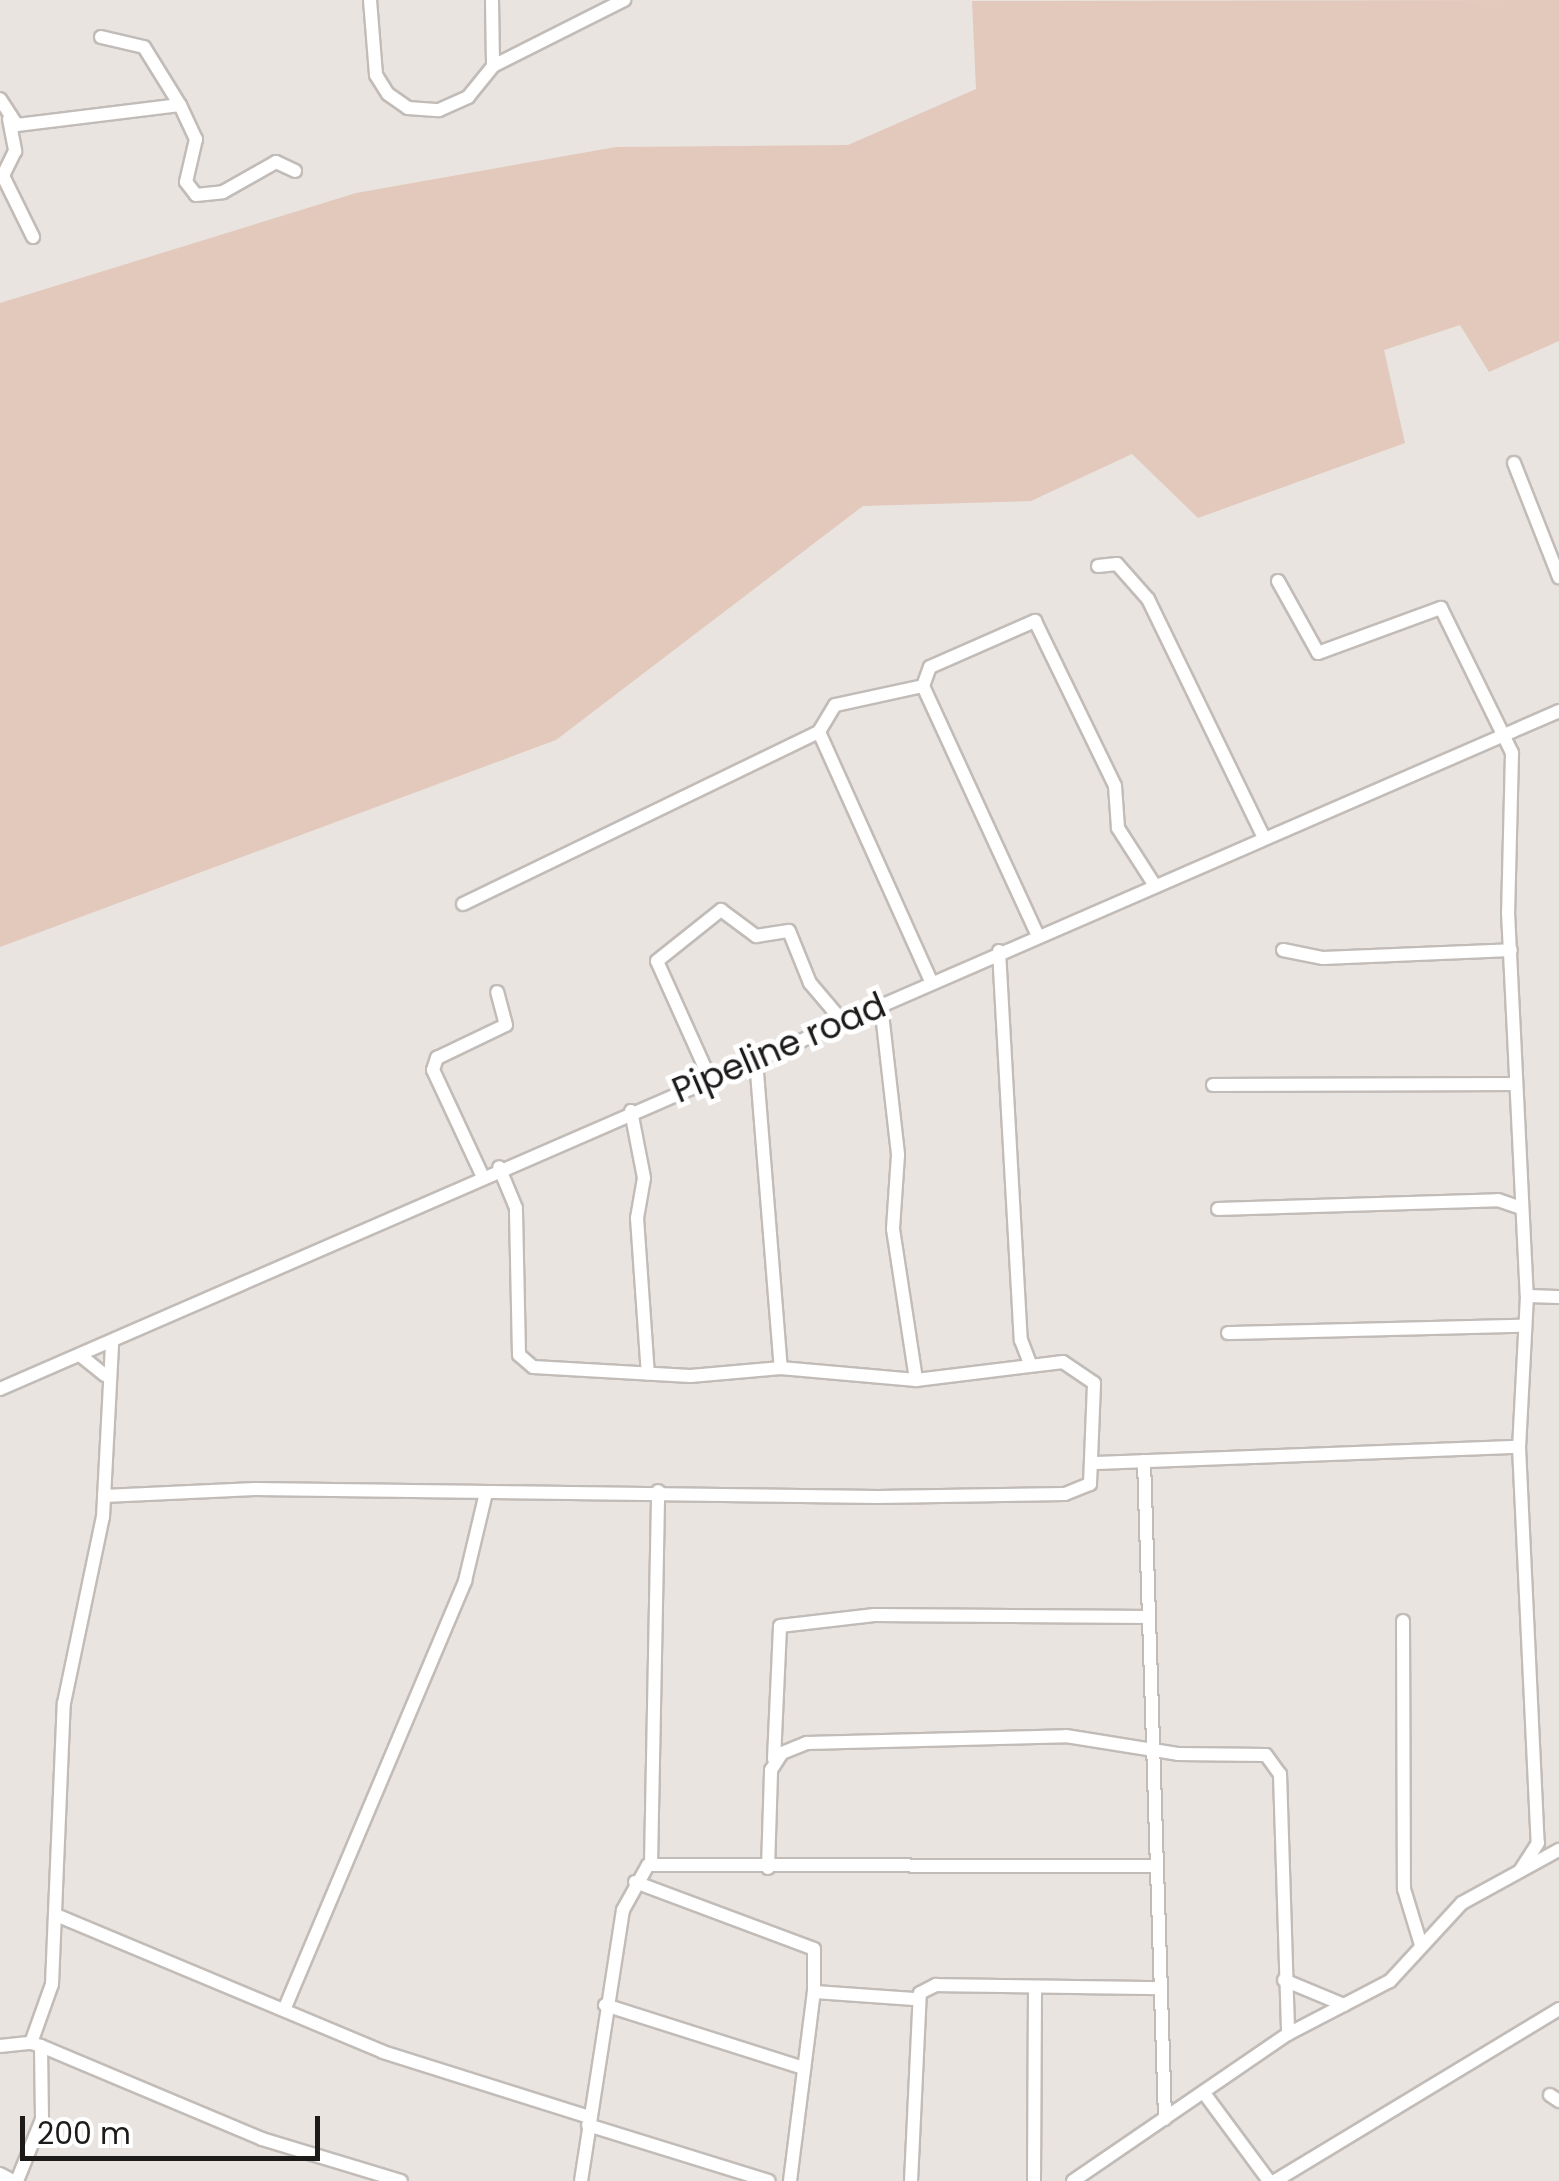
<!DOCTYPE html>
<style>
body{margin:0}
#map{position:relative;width:1559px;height:2181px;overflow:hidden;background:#eae4e0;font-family:Poppins,sans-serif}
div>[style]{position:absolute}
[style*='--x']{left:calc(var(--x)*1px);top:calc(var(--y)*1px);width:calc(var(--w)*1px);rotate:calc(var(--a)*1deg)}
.green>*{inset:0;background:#e2c9bb}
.roads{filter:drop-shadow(2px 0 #c2bcb8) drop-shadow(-2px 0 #c2bcb8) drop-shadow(0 2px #c2bcb8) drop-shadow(0 -2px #c2bcb8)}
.minor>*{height:12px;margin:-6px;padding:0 6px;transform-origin:6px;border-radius:6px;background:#fff}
span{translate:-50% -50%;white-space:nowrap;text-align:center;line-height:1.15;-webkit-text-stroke:10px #fff;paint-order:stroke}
.street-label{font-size:35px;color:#1d1b1a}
.scale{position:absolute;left:20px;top:2116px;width:300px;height:45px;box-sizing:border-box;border:5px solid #1d1b1a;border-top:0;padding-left:12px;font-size:30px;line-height:35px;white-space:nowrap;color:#1d1b1a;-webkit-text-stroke:8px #fff;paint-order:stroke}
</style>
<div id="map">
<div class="green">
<div style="clip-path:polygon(1559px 0,1559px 341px,1489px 372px,1460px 325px,1384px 350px,1405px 443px,1198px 518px,1132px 454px,1031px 501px,863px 506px,556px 740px,0 947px,0 303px,356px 193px,616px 147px,848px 145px,976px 89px,972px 1px)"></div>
</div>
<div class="roads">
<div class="minor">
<div style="--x:370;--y:0;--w:75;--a:85.4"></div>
<div style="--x:376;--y:75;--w:22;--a:58"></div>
<div style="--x:388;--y:94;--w:24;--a:35"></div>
<div style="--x:408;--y:108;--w:31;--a:4"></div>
<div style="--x:439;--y:110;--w:32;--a:-24"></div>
<div style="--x:468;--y:97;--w:40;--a:-51"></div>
<div style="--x:493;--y:66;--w:147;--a:-26.7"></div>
<div style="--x:492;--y:0;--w:66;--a:89.1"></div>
<div style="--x:101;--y:37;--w:44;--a:13.1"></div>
<div style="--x:144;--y:47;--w:68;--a:58.2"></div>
<div style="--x:180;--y:105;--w:38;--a:65"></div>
<div style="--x:196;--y:139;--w:44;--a:103.1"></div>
<div style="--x:186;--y:182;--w:16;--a:52"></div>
<div style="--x:196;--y:195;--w:27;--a:-6"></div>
<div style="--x:223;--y:192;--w:61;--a:-29.5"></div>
<div style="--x:276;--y:162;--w:21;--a:25"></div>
<div style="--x:0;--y:99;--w:31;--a:57"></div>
<div style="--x:17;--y:125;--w:164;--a:-7"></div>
<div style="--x:9;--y:119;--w:33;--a:79"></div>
<div style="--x:15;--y:151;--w:28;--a:116"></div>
<div style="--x:3;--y:176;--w:68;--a:63.8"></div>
<div style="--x:1514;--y:463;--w:123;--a:68.5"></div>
<div style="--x:1098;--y:566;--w:19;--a:-6"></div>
<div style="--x:1117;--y:564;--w:47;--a:48.5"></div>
<div style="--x:1148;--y:599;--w:263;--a:64.1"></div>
<div style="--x:1278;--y:581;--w:82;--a:60.9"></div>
<div style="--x:1318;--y:653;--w:131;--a:-20.1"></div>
<div style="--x:1441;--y:608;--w:161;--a:63.9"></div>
<div style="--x:1512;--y:753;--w:159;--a:91.4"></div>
<div style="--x:1508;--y:912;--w:384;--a:87.2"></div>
<div style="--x:1527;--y:1296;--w:151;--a:93"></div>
<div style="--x:1519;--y:1447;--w:396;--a:87.3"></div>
<div style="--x:1538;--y:1843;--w:33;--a:123"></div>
<div style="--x:923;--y:686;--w:20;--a:-70"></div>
<div style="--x:930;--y:667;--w:115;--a:-23.7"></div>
<div style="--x:1035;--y:621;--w:183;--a:64.1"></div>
<div style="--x:1115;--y:786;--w:42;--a:85.9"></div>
<div style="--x:1118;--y:828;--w:67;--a:57.3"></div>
<div style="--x:923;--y:686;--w:90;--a:167.8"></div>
<div style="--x:835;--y:705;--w:31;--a:121"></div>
<div style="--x:819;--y:732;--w:273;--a:65.8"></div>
<div style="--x:923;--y:686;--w:273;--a:65.3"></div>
<div style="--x:463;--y:904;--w:395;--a:-25.8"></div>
<div style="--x:1283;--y:950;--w:41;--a:11.3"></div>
<div style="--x:1323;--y:958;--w:188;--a:-2.4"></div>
<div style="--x:999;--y:951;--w:390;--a:86.8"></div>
<div style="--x:1021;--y:1340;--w:25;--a:69"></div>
<div style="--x:881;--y:1005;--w:151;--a:83.5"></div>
<div style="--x:898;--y:1155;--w:74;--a:93.9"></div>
<div style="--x:893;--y:1229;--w:153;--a:81.3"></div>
<div style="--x:756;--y:1060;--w:309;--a:85.4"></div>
<div style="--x:710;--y:1079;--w:129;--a:-114.2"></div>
<div style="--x:657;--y:961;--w:82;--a:-38.6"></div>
<div style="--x:721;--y:910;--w:44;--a:36.6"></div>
<div style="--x:756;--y:936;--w:33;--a:-9"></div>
<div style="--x:789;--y:931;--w:56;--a:68"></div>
<div style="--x:810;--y:983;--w:52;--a:49.6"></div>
<div style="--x:1213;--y:1085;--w:302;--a:-0.2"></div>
<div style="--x:631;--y:1111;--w:68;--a:79"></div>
<div style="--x:644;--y:1178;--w:41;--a:99.9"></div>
<div style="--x:637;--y:1218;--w:156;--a:86"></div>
<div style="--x:482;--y:1175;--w:116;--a:-115"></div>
<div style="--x:433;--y:1070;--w:13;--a:-72"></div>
<div style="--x:437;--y:1058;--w:76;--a:-25.6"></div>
<div style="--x:506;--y:1025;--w:34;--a:-105"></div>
<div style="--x:1218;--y:1209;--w:280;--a:-1.8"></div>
<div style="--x:1498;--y:1200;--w:24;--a:19"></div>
<div style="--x:1527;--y:1296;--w:32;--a:2"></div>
<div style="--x:1228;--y:1333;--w:296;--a:-1.4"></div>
<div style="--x:80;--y:1355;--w:32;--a:39"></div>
<div style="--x:0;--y:1389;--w:1700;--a:-23.5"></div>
<div style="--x:1144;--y:1461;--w:658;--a:88.17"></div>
<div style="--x:1096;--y:1463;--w:423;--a:-2.2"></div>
<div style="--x:104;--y:1496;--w:151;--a:-2.7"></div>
<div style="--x:255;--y:1489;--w:623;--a:0.74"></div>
<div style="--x:878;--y:1497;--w:187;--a:-0.9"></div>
<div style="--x:1065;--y:1494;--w:27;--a:-22"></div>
<div style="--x:1090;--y:1484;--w:101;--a:-87.7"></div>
<div style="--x:1094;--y:1383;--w:37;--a:-146"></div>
<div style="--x:1063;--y:1362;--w:148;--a:173"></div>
<div style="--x:916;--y:1380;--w:136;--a:-174.9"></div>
<div style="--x:781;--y:1368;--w:91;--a:175"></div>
<div style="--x:690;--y:1376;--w:157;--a:-176.7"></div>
<div style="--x:533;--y:1367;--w:18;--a:-139"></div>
<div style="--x:519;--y:1355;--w:147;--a:-91.2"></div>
<div style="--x:516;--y:1208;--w:44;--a:-112.5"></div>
<div style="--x:1403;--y:1621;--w:268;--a:89.8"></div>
<div style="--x:1404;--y:1889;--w:59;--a:73.1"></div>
<div style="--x:774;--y:1759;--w:133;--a:-87.4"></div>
<div style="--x:780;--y:1626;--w:95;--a:-6.7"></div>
<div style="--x:874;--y:1615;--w:275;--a:0.4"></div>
<div style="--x:651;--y:1864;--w:373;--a:-88.9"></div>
<div style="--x:768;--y:1868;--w:98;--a:-88.2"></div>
<div style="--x:771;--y:1770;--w:20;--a:-57"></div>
<div style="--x:782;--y:1753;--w:27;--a:-22"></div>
<div style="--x:807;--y:1743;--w:259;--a:-1.5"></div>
<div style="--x:1066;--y:1736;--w:113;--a:9.1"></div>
<div style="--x:1178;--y:1754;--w:88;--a:0.7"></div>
<div style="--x:1266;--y:1755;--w:24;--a:54"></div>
<div style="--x:1280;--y:1774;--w:260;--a:88.2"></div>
<div style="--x:635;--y:1882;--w:191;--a:20.5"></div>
<div style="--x:814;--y:1949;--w:43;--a:90"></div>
<div style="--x:56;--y:1915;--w:355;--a:22.7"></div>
<div style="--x:383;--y:2052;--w:216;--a:17.5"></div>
<div style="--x:1284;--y:1980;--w:65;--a:22.6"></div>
<div style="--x:605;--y:2005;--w:209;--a:17.6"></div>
<div style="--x:284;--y:2010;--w:466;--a:-67.1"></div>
<div style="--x:465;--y:1581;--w:86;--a:-76.6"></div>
<div style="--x:0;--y:2046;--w:31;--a:-6"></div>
<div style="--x:41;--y:2046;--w:240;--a:22.8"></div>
<div style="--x:262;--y:2139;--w:145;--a:16.8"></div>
<div style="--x:1204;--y:2093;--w:109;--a:53.5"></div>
<div style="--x:1550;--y:2095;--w:11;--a:34"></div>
<div style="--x:588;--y:2125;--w:189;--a:17.2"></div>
<div style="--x:0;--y:2174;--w:15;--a:28"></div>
<div style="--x:17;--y:2181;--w:67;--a:-68"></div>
<div style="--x:42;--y:2119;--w:73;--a:-90.8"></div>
<div style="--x:41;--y:2046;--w:10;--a:-163"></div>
<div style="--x:31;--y:2043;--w:63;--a:-70.4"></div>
<div style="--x:52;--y:1984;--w:281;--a:-87.6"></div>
<div style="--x:64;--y:1703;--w:190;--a:-78.2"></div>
<div style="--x:103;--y:1517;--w:174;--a:-87"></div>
<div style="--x:581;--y:2181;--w:274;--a:-81.2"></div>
<div style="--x:623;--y:1910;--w:51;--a:-60.9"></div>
<div style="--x:648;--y:1865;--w:507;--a:0.11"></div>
<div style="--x:790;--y:2181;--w:191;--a:-82.8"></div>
<div style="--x:814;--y:1992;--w:101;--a:4"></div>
<div style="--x:911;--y:2181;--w:188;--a:-87.3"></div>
<div style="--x:920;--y:1993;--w:18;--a:-27"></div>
<div style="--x:936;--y:1985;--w:223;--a:0.8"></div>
<div style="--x:1034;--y:2181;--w:188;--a:-89.7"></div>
<div style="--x:1073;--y:2181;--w:260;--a:-34.4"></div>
<div style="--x:1288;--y:2034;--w:115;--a:-27.5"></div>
<div style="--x:1390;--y:1981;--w:106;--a:-47.3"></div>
<div style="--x:1462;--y:1903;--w:111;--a:-28.7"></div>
<div style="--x:1275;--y:2181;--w:332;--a:-31.2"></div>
</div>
</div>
<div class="street-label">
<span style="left:779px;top:1048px;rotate:-23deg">Pipeline road</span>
</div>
<div class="scale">200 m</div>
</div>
